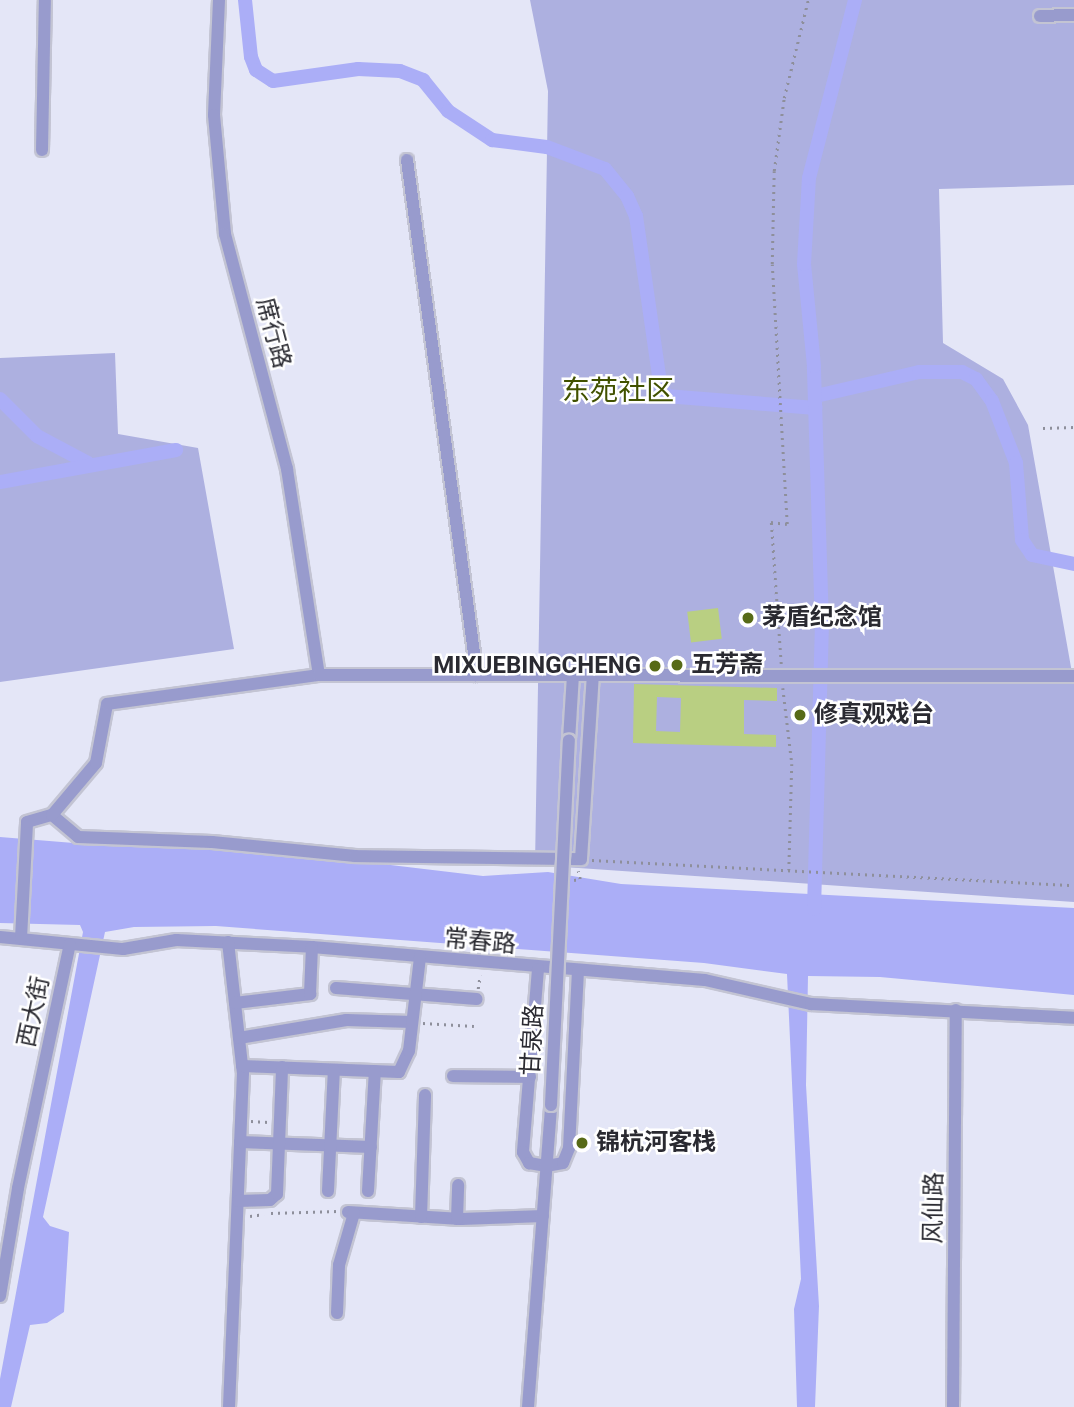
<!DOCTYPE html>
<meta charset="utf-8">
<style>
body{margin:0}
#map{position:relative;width:1074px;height:1407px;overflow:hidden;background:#e4e6f7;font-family:Roboto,"Noto Sans SC",sans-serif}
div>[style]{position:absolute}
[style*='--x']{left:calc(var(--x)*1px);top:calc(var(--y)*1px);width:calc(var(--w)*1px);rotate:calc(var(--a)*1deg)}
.green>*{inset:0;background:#adb0e0}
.water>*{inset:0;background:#abaef7}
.canal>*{height:14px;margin:-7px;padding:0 7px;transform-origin:7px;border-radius:7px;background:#abaef7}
.building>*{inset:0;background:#b9cf82;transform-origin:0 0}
.path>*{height:2.5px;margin-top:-1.25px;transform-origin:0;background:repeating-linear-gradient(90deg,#8e8f9b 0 2px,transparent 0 7px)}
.roads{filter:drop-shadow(2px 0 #c3c4d3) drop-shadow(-2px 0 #c3c4d3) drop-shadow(0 2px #c3c4d3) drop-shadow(0 -2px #c3c4d3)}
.minor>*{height:12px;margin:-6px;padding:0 6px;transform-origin:6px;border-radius:6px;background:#989bcd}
.bridges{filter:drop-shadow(2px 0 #c3c4d3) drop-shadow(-2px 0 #c3c4d3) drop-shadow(0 2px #c3c4d3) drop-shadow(0 -2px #c3c4d3)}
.minor-bridge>*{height:12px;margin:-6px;padding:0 6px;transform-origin:6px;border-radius:6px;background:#989bcd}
.dots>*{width:19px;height:19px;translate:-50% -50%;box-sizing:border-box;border:4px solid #fff;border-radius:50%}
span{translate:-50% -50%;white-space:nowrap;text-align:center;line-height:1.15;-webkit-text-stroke:5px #fff;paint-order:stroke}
.street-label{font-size:24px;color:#2a2a31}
.poi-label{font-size:24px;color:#2a2a31;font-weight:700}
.left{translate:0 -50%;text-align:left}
.right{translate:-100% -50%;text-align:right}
.quarter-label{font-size:28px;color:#415100}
</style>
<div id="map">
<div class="green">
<div style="clip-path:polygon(530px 0,1074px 0,1074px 185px,939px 189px,943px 343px,1003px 379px,1028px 425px,1074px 684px,1074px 902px,535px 865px,548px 91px)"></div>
<div style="clip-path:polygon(115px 353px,118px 434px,198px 448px,234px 649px,0 682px,0 358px)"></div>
</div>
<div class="water">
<div style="clip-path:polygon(0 837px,86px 844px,197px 842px,483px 876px,548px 872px,621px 884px,1074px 908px,1074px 995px,880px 977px,808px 976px,806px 1085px,819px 1306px,815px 1407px,797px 1407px,794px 1309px,801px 1279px,787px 974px,704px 963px,216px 926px,134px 927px,105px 932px,43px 1217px,50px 1226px,69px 1232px,64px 1312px,47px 1323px,30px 1325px,11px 1407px,0 1407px,0 1379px,83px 932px,80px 925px,0 923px)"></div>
</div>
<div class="canal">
<div style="--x:245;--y:0;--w:57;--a:84"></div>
<div style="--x:251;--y:57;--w:14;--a:69"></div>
<div style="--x:256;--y:70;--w:20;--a:33"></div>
<div style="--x:273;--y:81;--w:86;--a:-8"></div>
<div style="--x:358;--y:69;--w:42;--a:2.7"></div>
<div style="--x:400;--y:71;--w:25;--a:21"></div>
<div style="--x:423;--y:80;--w:40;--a:51"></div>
<div style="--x:448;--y:111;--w:53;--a:33.4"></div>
<div style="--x:492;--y:140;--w:55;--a:7.3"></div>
<div style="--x:547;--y:147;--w:62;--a:20.8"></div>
<div style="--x:605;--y:169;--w:35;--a:51"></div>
<div style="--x:627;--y:196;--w:22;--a:66"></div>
<div style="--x:636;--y:216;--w:169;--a:81.8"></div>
<div style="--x:660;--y:383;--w:14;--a:65"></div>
<div style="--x:666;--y:396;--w:150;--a:4.6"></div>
<div style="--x:816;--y:396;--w:106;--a:-13.1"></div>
<div style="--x:919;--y:372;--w:43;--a:0"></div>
<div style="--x:962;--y:372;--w:16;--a:27"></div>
<div style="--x:976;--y:379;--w:27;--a:54"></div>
<div style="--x:992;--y:401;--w:66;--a:68.8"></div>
<div style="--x:1016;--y:463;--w:77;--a:85.5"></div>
<div style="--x:1022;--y:540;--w:18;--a:56"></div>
<div style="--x:1032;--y:555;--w:43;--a:12.1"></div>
<div style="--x:0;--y:399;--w:52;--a:45"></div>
<div style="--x:37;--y:436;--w:58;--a:27.9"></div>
<div style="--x:0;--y:482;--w:179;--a:-10.3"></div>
<div style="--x:814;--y:909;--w:283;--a:-88.4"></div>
<div style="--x:822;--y:626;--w:260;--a:-91.8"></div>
<div style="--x:814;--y:366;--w:102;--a:-95.6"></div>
<div style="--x:804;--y:264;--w:86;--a:-86.7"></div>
<div style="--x:809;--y:178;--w:184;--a:-75.5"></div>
</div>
<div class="building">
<div style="left:718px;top:608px;width:31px;height:31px;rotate:83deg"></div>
<div style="clip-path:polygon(evenodd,634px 684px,777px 688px,777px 701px,744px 700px,744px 734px,776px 735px,776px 747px,633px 743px,634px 684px,657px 697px,681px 698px,680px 732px,656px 731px,657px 697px)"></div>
</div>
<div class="path">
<div style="--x:1043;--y:428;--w:31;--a:-2"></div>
<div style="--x:781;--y:664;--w:142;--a:-94"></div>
<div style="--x:771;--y:522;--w:16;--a:7"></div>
<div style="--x:787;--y:524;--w:260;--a:-93.3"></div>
<div style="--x:772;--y:264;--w:93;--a:-88.8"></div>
<div style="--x:774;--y:171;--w:74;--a:-82.2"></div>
<div style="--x:784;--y:98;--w:101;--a:-76.2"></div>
<div style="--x:783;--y:688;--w:77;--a:83.2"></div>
<div style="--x:792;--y:764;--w:106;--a:91.6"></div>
<div style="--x:592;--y:860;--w:483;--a:3"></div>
<div style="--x:574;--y:880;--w:6;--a:-9"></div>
<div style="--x:580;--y:879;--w:8;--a:-104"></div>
<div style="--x:478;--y:989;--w:14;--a:-82"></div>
<div style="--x:423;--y:1023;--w:51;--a:3.4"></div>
<div style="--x:251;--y:1121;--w:18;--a:3"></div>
<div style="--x:271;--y:1213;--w:67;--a:-1.7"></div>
<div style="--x:250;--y:1216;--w:14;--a:-8"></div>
</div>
<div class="roads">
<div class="minor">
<div style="--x:219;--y:0;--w:115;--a:92.5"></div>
<div style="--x:214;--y:115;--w:120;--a:84.7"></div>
<div style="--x:225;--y:234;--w:243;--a:75.2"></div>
<div style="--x:287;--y:469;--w:208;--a:81.2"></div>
<div style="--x:1040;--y:16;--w:34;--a:-2"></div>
<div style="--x:42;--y:150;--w:150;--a:-88.9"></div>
<div style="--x:407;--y:160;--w:520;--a:82.26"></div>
<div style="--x:569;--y:740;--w:65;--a:-86.5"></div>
<div style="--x:52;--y:815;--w:34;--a:40"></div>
<div style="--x:78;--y:837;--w:134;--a:2.1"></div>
<div style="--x:212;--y:842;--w:144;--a:5.6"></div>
<div style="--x:355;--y:856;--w:226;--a:0.8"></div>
<div style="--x:581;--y:859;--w:184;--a:-86.3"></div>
<div style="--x:0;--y:937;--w:124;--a:5.6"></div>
<div style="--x:123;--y:949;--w:54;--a:-9.6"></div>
<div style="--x:176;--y:940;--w:136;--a:2.9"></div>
<div style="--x:312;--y:947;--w:394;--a:4.8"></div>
<div style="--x:705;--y:980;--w:109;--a:12.8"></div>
<div style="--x:811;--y:1004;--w:263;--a:3"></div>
<div style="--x:21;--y:938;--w:116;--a:-87"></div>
<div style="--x:27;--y:822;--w:26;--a:-16"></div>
<div style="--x:52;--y:815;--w:68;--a:-49.8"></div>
<div style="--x:96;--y:763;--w:60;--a:-79.4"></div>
<div style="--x:107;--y:704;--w:214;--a:-7.8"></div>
<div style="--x:319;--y:675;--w:755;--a:0.08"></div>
<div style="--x:228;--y:942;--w:132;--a:83.5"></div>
<div style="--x:243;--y:1073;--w:334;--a:92.4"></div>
<div style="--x:538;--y:969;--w:184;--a:94.7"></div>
<div style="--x:523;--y:1152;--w:13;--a:61"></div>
<div style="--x:529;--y:1163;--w:17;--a:10"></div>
<div style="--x:546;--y:1166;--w:17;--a:-10"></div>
<div style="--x:563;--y:1163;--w:16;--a:-68"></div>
<div style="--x:569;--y:1148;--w:176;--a:-87.1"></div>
<div style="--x:336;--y:988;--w:141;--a:4.5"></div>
<div style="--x:235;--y:1003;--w:76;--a:-6.8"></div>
<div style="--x:310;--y:994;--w:47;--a:-87.6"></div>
<div style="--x:239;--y:1038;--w:109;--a:-9.5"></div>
<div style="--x:346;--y:1020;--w:66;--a:1.7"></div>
<div style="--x:242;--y:1066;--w:157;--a:2.2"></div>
<div style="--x:399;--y:1072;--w:23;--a:-65"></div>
<div style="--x:409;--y:1051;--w:95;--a:-83.3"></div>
<div style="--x:453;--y:1076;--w:77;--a:0.7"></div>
<div style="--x:240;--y:1142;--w:131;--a:2.2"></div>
<div style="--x:328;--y:1191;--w:121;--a:-87.2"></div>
<div style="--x:368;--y:1191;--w:120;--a:-86.7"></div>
<div style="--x:238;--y:1201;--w:32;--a:-2"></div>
<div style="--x:270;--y:1200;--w:9;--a:-41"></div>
<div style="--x:277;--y:1194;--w:127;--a:-87.7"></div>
<div style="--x:348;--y:1212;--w:113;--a:3.5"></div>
<div style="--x:461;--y:1219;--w:82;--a:-2.1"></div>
<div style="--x:421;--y:1217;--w:122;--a:-88.1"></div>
<div style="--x:457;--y:1219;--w:34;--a:-88"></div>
<div style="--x:0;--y:1296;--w:109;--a:-80.5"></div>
<div style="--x:18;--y:1188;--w:249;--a:-78"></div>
<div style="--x:337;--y:1313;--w:48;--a:-87.6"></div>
<div style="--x:339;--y:1265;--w:54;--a:-73.9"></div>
<div style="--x:528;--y:1407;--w:303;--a:-85.6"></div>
<div style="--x:953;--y:1407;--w:397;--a:-89.6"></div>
</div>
</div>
<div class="bridges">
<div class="minor-bridge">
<div style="--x:551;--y:1105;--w:365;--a:-87.2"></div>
</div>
</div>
<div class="dots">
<div style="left:748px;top:618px;background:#576a17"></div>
<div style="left:677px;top:665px;background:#576a17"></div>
<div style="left:655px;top:666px;background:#576a17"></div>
<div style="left:800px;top:715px;background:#576a17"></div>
<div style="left:582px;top:1143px;background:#576a17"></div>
</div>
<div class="street-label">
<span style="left:273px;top:333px;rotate:75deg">席行路</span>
<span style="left:480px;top:942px;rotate:5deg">常春路</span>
<span style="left:34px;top:1012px;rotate:-78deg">西大街</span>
<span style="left:533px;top:1040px;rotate:-87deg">甘泉路</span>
<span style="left:934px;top:1208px;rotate:-89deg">风仙路</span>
</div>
<div class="poi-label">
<span class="left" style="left:762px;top:618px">茅盾纪念馆</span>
<span class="left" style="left:691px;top:665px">五芳斋</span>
<span class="right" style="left:641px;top:666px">MIXUEBINGCHENG</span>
<span class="left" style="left:814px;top:715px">修真观戏台</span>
<span class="left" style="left:596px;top:1143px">锦杭河客栈</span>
</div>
<div class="quarter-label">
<span style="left:618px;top:391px">东苑社区</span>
</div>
</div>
